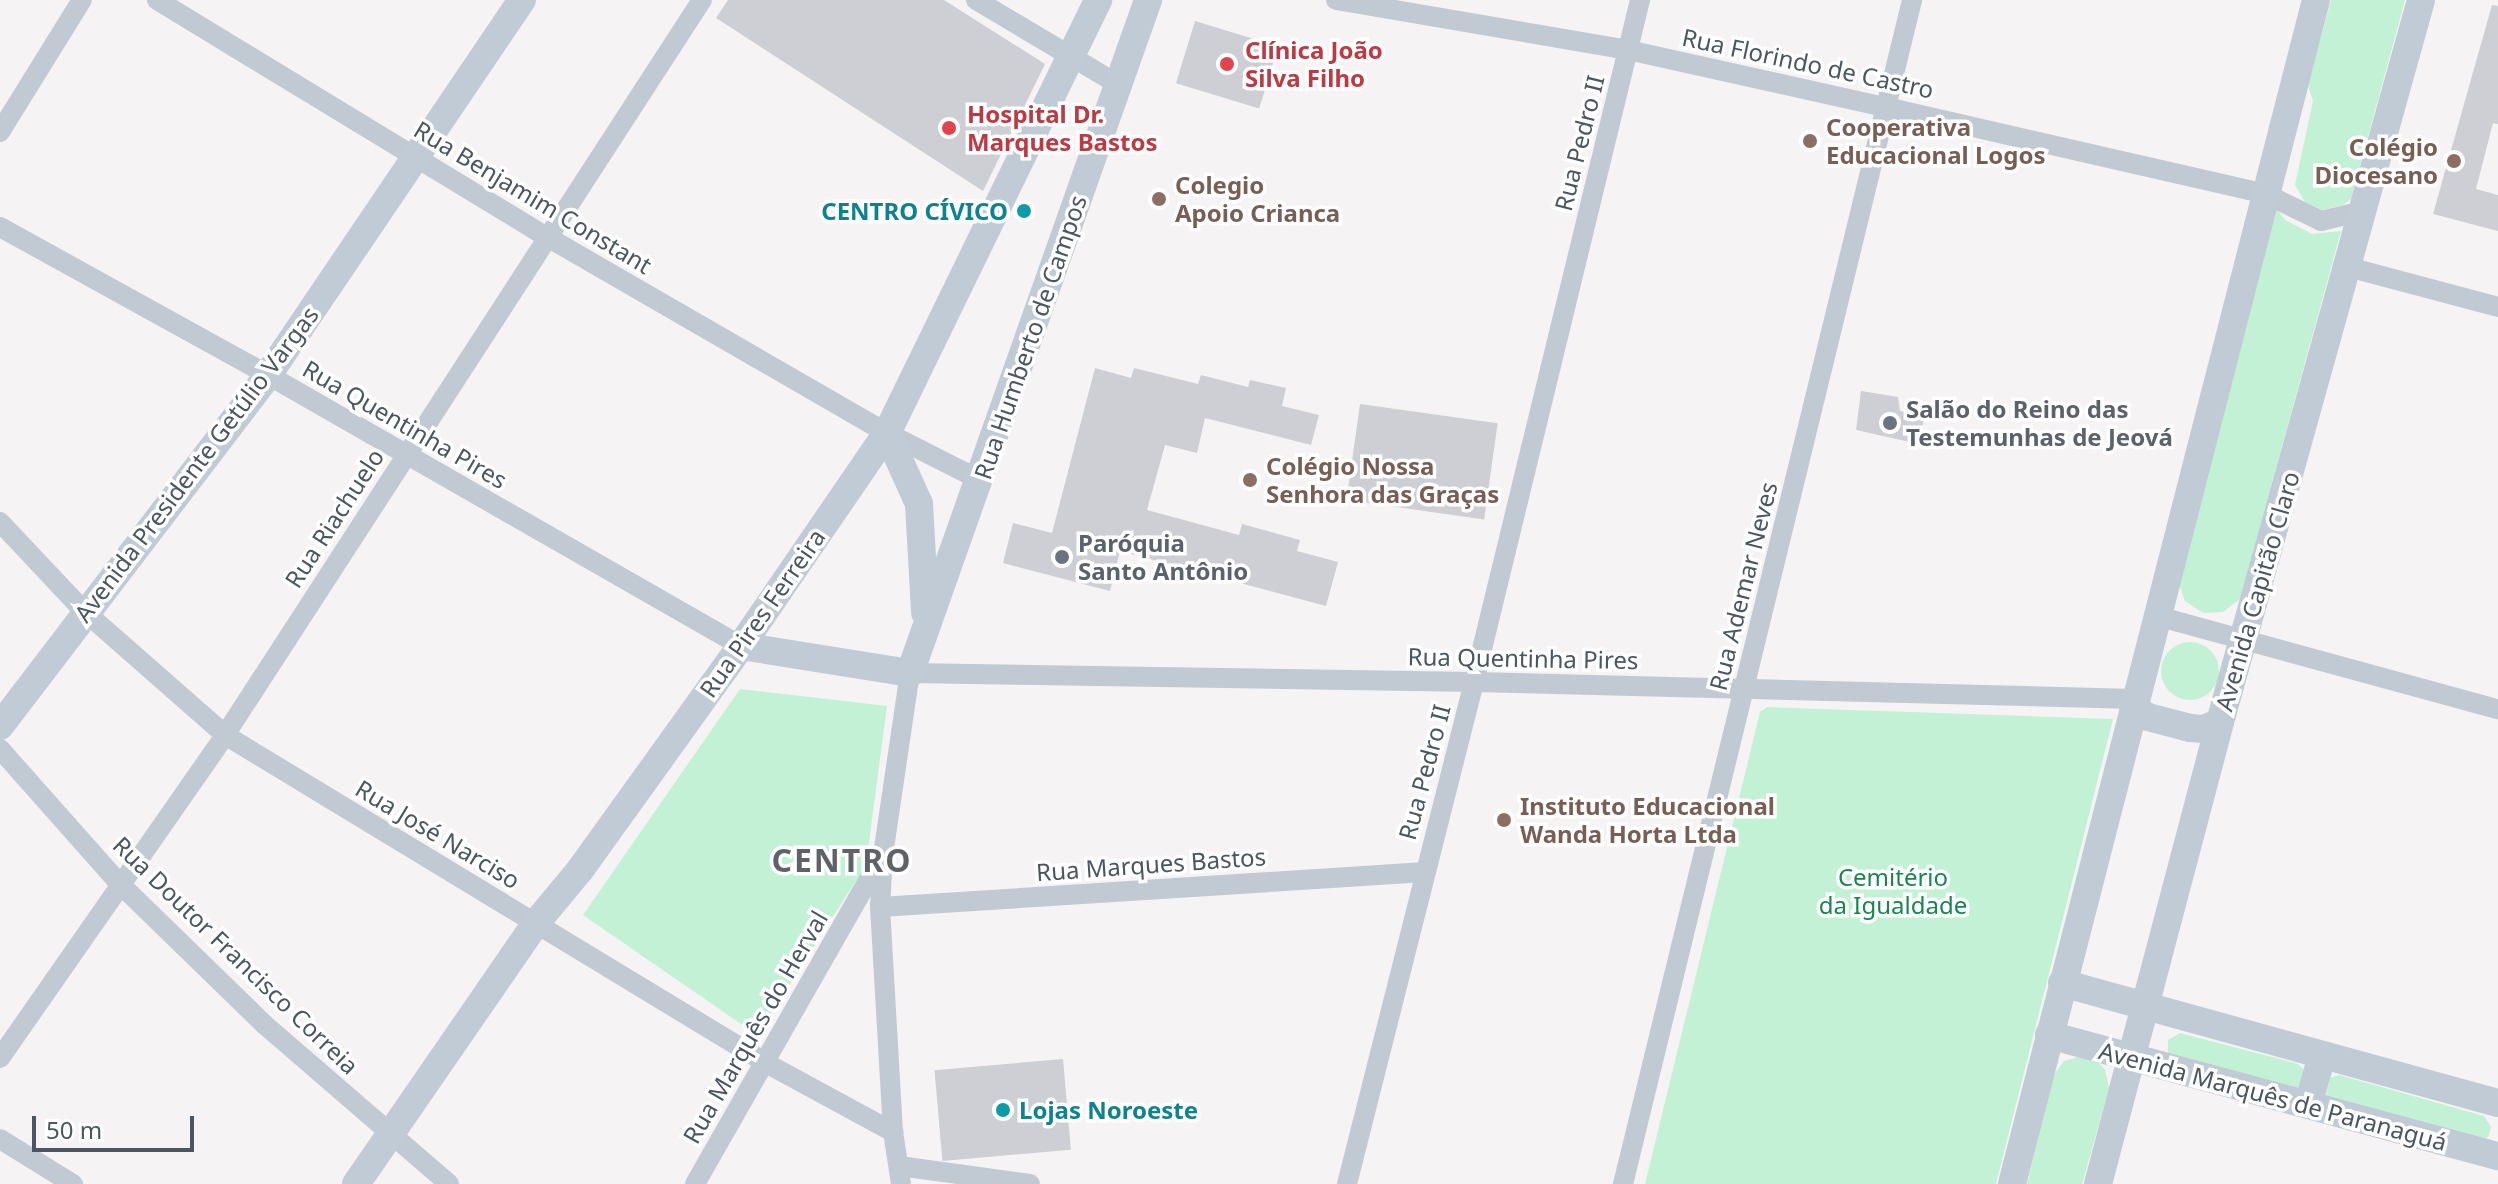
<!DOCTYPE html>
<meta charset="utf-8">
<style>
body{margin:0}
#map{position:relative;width:2498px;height:1184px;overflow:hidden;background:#f5f3f3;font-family:"Noto Sans",sans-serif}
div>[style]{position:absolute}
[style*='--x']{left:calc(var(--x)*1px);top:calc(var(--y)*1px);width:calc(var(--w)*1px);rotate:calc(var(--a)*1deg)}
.green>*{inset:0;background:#c3f1d5}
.round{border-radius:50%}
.building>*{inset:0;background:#cdcfd5;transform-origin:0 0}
.street>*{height:20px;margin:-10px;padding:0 10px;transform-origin:10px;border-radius:10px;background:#c1cad2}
.secondary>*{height:28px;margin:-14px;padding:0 14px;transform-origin:14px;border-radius:14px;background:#c1cbd6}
.dots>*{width:22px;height:22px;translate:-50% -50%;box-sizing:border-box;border:4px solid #fff;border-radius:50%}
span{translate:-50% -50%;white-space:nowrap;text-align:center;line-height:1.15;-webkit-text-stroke:7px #fff;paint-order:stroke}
.health-label{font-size:24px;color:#be3a42;font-weight:700}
.left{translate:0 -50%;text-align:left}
.street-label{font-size:24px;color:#4a5661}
.education-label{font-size:24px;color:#785e54;font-weight:700}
.right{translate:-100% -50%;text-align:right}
.culture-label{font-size:24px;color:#0d838f;font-weight:700}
.worship-label{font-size:24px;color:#5b616d;font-weight:700}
.park-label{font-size:24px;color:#17864f}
.district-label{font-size:32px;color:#5f6368;font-weight:700;letter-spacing:2px}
.scale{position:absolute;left:32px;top:1116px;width:162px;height:36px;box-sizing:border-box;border:4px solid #4a5661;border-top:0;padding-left:10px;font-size:24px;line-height:28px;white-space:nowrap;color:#4a5661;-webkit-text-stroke:6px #fff;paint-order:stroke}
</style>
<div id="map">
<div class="green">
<div style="clip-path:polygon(2331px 0,2405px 0,2351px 199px,2343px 205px,2323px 210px,2305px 202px,2295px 185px,2313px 101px,2308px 86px)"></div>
<div style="clip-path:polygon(2276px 208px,2285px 220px,2312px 234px,2341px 231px,2240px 599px,2223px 612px,2203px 613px,2185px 601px,2178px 582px)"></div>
<div class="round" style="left:2161px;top:642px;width:58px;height:58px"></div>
<div style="clip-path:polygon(740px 689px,887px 706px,866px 865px,757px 1035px,583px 915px)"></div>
<div style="clip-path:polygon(1767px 707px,2113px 719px,1996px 1184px,1645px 1184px,1760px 712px)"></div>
<div style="clip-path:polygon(2180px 1033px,2298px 1064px,2304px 1070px,2298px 1090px,2168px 1053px,2168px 1040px)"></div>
<div style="clip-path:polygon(2082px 1056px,2099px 1063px,2105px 1070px,2109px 1088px,2082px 1184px,2027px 1184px,2053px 1076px,2064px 1061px)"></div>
<div style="clip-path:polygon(2339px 1075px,2484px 1116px,2491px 1127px,2489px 1135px,2486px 1139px,2326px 1096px,2330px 1078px)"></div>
</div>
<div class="building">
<div style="clip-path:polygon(728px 0,944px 0,1045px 64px,983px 191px,716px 18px)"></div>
<div style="clip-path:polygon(2492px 5px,2498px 6px,2498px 124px,2493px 123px,2476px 189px,2498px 195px,2498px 231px,2433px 214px)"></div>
<div style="left:1195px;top:21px;width:87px;height:65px;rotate:17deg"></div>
<div style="clip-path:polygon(1095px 368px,1131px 378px,1134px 368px,1198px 384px,1201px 375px,1248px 387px,1250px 380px,1286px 388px,1282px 406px,1319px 415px,1311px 445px,1205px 418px,1197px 453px,1165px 445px,1147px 510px,1239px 535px,1242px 524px,1300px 540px,1297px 551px,1338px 562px,1326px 606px,1120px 551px,1110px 591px,1003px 563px,1013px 523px,1052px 533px)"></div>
<div style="clip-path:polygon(1861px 391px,1898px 397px,1900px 411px,1925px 415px,1919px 444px,1856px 430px)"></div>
<div style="left:1360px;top:404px;width:139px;height:97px;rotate:8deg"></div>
<div style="left:1063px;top:1059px;width:91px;height:129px;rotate:85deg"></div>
</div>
<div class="street">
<div style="--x:157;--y:0;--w:459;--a:31.3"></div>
<div style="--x:549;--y:238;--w:390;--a:30"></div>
<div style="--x:887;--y:433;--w:104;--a:26.8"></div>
<div style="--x:976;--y:0;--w:166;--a:30.7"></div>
<div style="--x:1336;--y:0;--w:296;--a:9.7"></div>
<div style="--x:1628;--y:50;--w:264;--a:12.5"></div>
<div style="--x:1886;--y:107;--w:390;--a:12.9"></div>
<div style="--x:2266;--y:194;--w:61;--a:26.1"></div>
<div style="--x:2321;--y:221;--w:43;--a:-13.4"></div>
<div style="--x:0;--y:132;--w:155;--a:-58.2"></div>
<div style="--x:0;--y:227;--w:306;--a:28.9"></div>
<div style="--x:268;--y:375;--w:545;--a:29.81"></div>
<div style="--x:2348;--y:267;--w:155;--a:14.9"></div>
<div style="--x:0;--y:522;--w:122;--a:46.7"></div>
<div style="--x:84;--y:611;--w:188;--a:41.3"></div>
<div style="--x:225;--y:735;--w:633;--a:31.23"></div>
<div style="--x:766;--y:1063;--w:145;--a:28.5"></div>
<div style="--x:2157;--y:616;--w:353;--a:15.3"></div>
<div style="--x:0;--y:749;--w:181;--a:48.4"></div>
<div style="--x:120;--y:884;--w:202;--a:44.2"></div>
<div style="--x:265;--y:1025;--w:243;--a:40.8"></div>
<div style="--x:880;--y:907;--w:546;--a:-3.67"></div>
<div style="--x:0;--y:1058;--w:394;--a:-55.1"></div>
<div style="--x:225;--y:735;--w:876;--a:-57.02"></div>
<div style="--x:0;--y:1139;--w:86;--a:31.7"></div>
<div style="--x:899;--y:1166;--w:132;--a:7.8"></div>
<div style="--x:695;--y:1184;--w:375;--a:-60.3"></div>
<div style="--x:901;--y:1184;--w:53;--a:-98.7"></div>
<div style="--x:893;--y:1132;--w:225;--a:-93.3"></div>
<div style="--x:880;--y:907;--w:52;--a:-86.7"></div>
<div style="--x:883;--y:855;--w:184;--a:-81.6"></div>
<div style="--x:910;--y:673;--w:564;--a:0.91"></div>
<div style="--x:1474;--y:682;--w:661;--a:1.47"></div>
<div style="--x:1347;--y:1184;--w:518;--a:-75.8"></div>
<div style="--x:1474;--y:682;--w:702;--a:-76.32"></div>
<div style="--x:1623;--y:1184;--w:1219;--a:-76.28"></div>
</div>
<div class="secondary">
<div style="--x:887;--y:433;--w:78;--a:65.7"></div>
<div style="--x:919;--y:504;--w:109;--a:86.8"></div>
<div style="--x:741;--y:646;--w:171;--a:9.1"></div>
<div style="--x:910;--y:673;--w:714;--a:-70.52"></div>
<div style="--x:2133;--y:707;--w:18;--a:34"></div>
<div style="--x:2148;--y:717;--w:43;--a:14.7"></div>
<div style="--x:2190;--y:728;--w:14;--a:4"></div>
<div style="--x:2204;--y:729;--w:17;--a:-24"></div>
<div style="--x:0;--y:726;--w:442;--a:-52.6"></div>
<div style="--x:268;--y:375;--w:453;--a:-55.9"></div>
<div style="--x:2062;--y:983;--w:452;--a:15.4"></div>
<div style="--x:2049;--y:1035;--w:465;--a:15.1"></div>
<div style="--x:2308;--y:1105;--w:51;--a:-74.1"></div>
<div style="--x:356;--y:1184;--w:317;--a:-55.4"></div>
<div style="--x:536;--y:923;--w:69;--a:-50.3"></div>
<div style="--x:580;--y:870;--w:276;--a:-54.3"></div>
<div style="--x:741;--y:646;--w:258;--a:-55.6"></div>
<div style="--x:887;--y:433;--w:482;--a:-64"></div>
<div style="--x:2012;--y:1184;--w:1222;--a:-75.6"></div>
<div style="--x:2098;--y:1184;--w:478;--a:-75.2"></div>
<div style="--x:2220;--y:722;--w:749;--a:-74.44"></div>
</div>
<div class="dots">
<div style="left:1227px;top:64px;background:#e0444e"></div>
<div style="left:949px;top:128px;background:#e0444e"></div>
<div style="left:1810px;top:141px;background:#8d6e63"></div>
<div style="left:2454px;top:161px;background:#8d6e63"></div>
<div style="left:1159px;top:199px;background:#8d6e63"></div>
<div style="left:1024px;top:211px;background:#0f9aa8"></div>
<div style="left:1890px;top:423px;background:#6b7280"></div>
<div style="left:1250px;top:480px;background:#8d6e63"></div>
<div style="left:1062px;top:557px;background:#6b7280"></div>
<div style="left:1504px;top:820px;background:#8d6e63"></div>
<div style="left:1003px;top:1110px;background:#0f9aa8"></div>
</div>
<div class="health-label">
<span class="left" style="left:1245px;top:64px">Clínica João<br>Silva Filho</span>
<span class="left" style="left:967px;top:128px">Hospital Dr.<br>Marques Bastos</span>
</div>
<div class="street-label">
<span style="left:1808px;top:63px;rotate:12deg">Rua Florindo de Castro</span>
<span style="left:1579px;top:143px;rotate:-76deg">Rua Pedro II</span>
<span style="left:533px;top:197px;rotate:31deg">Rua Benjamim Constant</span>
<span style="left:1030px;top:337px;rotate:-71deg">Rua Humberto de Campos</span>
<span style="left:405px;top:424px;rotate:30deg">Rua Quentinha Pires</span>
<span style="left:196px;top:464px;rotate:-53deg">Avenida Presidente Getúlio Vargas</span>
<span style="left:334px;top:518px;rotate:-57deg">Rua Riachuelo</span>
<span style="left:1743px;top:586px;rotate:-76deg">Rua Ademar Neves</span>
<span style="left:2257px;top:591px;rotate:-74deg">Avenida Capitão Claro</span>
<span style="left:762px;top:613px;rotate:-55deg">Rua Pires Ferreira</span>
<span style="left:1523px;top:658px;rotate:1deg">Rua Quentinha Pires</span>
<span style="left:1424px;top:772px;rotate:-75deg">Rua Pedro II</span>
<span style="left:438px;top:834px;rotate:31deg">Rua José Narciso</span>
<span style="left:1151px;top:864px;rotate:-4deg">Rua Marques Bastos</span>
<span style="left:236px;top:955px;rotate:44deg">Rua Doutor Francisco Correia</span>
<span style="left:755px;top:1027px;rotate:-60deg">Rua Marquês do Herval</span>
<span style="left:2273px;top:1096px;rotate:15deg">Avenida Marquês de Paranaguá</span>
</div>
<div class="education-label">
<span class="left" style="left:1826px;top:141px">Cooperativa<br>Educacional Logos</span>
<span class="right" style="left:2438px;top:161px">Colégio<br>Diocesano</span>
<span class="left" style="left:1175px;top:199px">Colegio<br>Apoio Crianca</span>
<span class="left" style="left:1266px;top:480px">Colégio Nossa<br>Senhora das Graças</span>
<span class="left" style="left:1520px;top:820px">Instituto Educacional<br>Wanda Horta Ltda</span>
</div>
<div class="culture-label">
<span class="right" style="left:1008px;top:211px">CENTRO CÍVICO</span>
<span class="left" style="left:1019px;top:1110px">Lojas Noroeste</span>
</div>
<div class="worship-label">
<span class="left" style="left:1906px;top:423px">Salão do Reino das<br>Testemunhas de Jeová</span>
<span class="left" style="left:1078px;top:557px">Paróquia<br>Santo Antônio</span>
</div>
<div class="park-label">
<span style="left:1893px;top:891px">Cemitério<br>da Igualdade</span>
</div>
<div class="district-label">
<span style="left:842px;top:860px">CENTRO</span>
</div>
<div class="scale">50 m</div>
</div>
